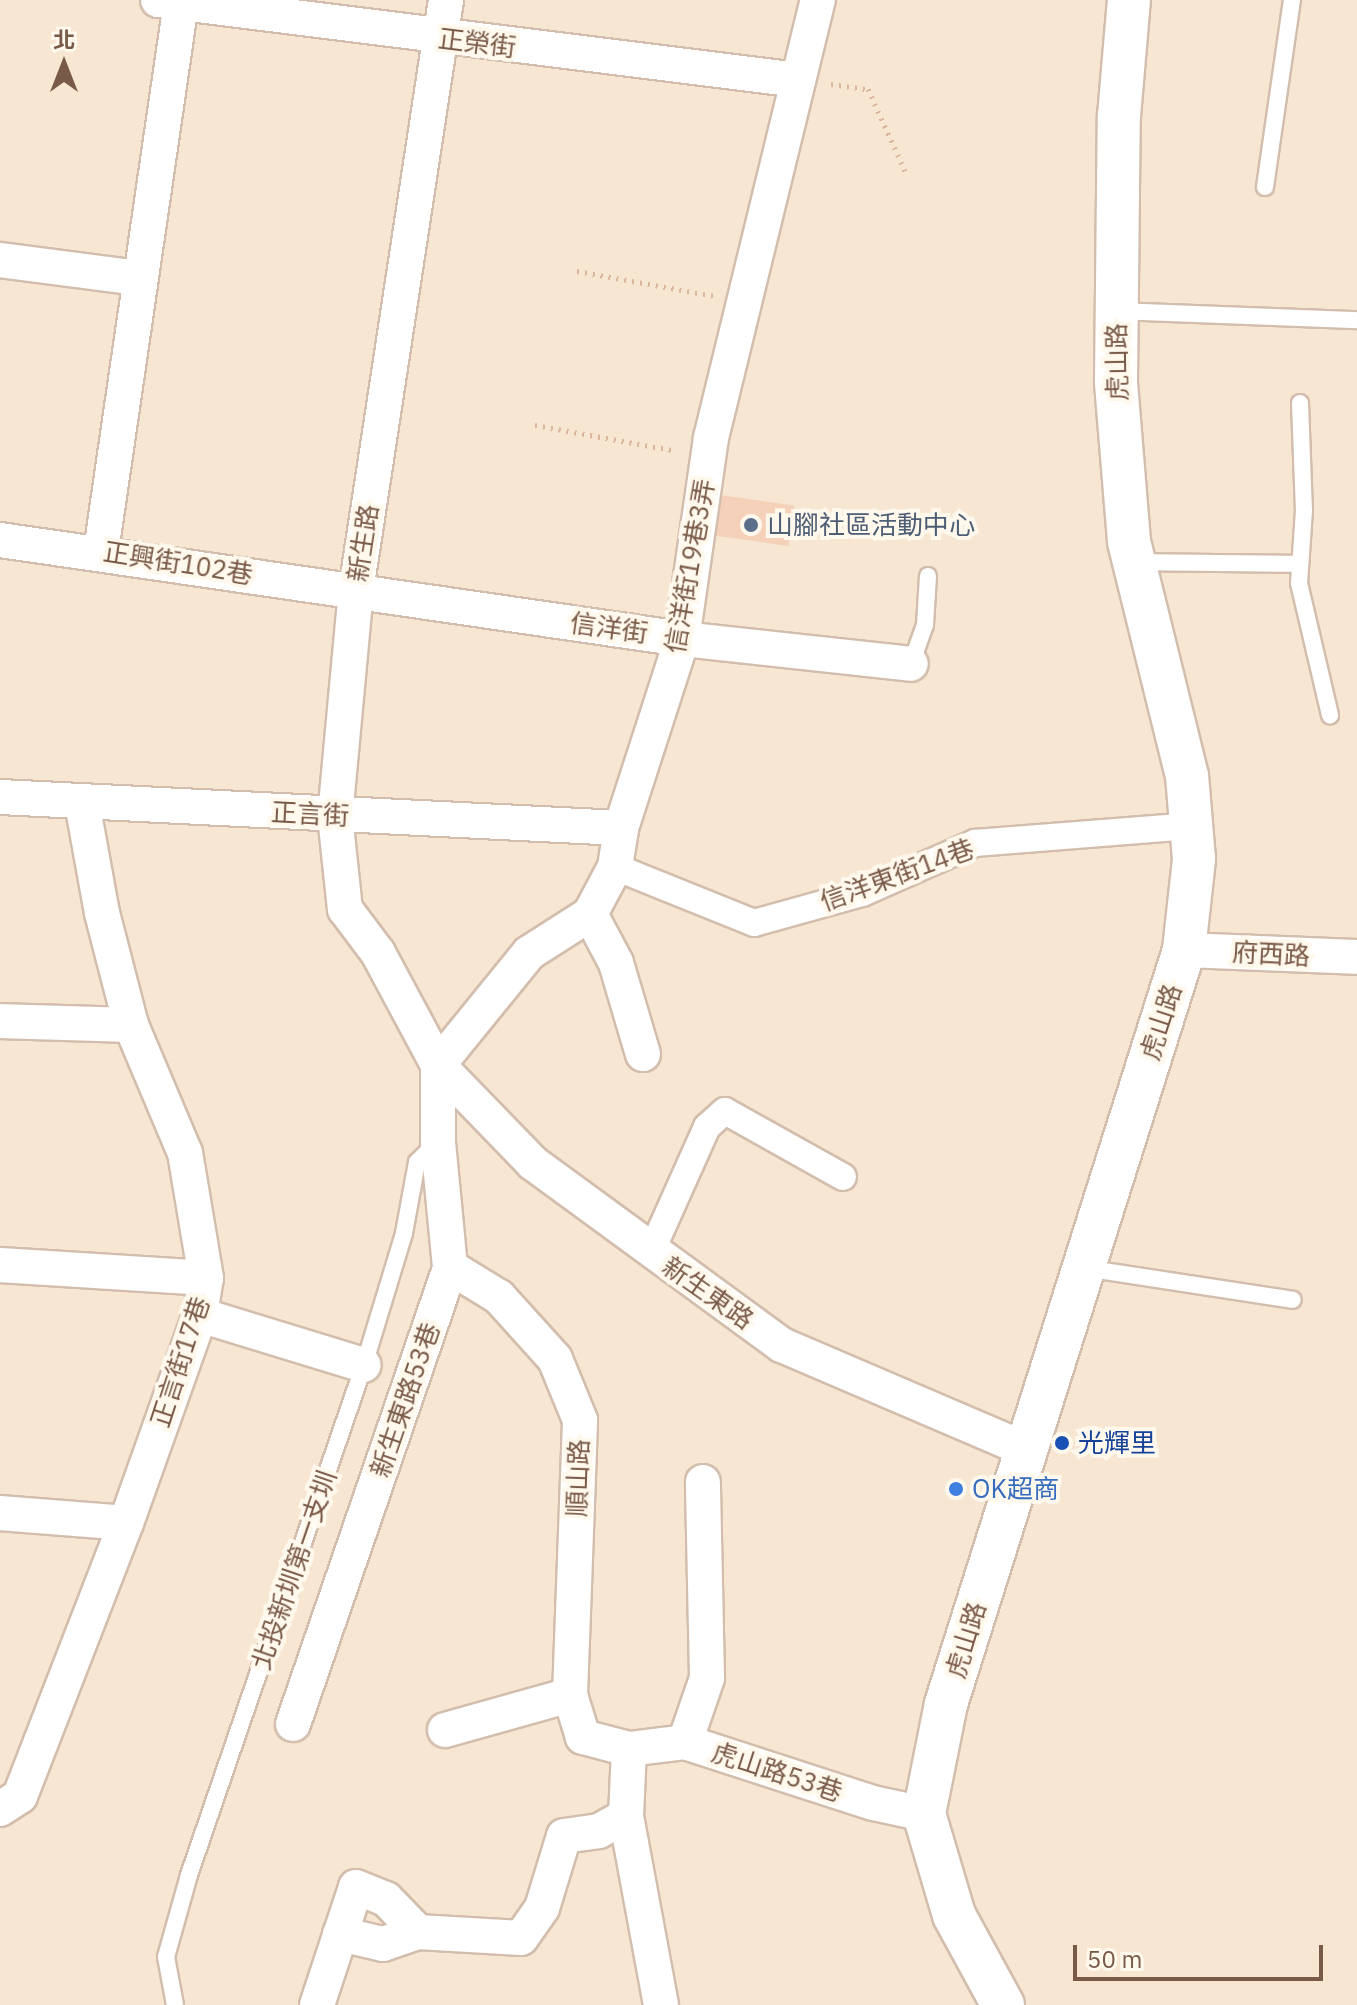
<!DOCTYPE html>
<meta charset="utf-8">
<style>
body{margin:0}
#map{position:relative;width:1357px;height:2005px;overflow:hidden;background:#fef4e4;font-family:"IBM Plex Sans","Noto Sans TC",sans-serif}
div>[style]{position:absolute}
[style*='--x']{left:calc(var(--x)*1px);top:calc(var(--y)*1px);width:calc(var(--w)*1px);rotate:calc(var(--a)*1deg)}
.residential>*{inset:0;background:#f6e6d2;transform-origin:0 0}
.building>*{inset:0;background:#f6d1b9;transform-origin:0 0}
.path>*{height:5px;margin-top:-2.5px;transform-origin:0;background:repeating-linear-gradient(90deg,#dbb59c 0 2px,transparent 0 8px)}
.roads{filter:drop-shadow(2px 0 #d3bdac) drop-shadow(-2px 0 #d3bdac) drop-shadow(0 2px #d3bdac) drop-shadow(0 -2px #d3bdac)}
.service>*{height:16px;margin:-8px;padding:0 8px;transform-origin:8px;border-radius:8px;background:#fff}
.pedestrian>*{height:26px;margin:-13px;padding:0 13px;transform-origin:13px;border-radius:13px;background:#fff}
.minor>*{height:34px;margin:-17px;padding:0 17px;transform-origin:17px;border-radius:17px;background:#fff}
.tertiary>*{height:42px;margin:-21px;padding:0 21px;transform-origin:21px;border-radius:21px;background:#fff}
.dots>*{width:22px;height:22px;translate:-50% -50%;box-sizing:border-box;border:4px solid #fff8ec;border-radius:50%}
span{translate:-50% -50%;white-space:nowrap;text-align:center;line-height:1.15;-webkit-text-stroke:8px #fff8ec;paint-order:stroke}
.street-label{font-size:26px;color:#795947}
.service-label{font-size:26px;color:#4e5e75}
.left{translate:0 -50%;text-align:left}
.transit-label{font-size:26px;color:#164399}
.shop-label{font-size:26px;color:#366cbe}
.north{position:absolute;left:24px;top:24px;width:80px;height:80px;-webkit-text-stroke:6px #fff8ec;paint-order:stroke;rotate:0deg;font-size:22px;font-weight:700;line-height:32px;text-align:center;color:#795947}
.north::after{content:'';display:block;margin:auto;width:28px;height:36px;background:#795947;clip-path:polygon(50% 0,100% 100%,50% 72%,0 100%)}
.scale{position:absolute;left:1073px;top:1945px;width:250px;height:36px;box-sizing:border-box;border:4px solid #795947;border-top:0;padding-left:10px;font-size:24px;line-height:28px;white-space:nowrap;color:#795947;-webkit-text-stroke:6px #fff8ec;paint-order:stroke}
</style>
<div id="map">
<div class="residential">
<div style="left:0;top:0;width:1357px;height:2005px"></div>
</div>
<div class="building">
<div style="left:713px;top:494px;width:82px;height:41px;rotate:8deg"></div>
</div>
<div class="path">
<div style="--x:831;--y:84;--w:37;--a:8"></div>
<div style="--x:868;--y:89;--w:90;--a:65.7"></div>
<div style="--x:577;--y:271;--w:139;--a:10.3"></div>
<div style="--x:535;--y:425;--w:143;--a:10.4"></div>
</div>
<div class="roads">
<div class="service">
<div style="--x:1265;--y:187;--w:189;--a:-81.8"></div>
<div style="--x:1118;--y:311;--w:239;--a:2.2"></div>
<div style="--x:1300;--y:403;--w:107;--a:87.9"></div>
<div style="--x:1304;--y:510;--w:73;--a:93.9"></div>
<div style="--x:1299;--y:583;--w:136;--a:76.8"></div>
<div style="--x:1136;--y:562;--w:164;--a:0.7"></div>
<div style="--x:911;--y:664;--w:41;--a:-70.3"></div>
<div style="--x:925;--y:625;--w:49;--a:-86.5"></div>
<div style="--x:1085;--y:1268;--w:210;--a:8.7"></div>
<div style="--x:175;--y:2005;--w:49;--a:-100.6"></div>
<div style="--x:166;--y:1957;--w:85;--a:-74.3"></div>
<div style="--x:189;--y:1875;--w:539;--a:-71.06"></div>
<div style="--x:364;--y:1365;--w:138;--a:-73.1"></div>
<div style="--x:404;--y:1233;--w:72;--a:-79.6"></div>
<div style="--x:417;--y:1162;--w:28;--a:-44"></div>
</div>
<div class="pedestrian">
<div style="--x:615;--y:867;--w:150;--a:21.9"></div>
<div style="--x:754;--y:923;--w:112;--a:-15.5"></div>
<div style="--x:862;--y:893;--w:124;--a:-23.9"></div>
<div style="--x:975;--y:843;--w:218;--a:-4.5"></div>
<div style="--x:651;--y:1252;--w:137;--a:-65.9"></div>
<div style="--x:707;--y:1127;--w:24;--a:-42"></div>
<div style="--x:725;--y:1111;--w:135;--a:29.2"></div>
</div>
<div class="minor">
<div style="--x:158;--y:0;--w:645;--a:7.13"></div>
<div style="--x:446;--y:0;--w:597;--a:98.67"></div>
<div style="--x:356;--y:590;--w:227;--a:95.3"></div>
<div style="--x:335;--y:816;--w:94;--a:83.9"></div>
<div style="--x:345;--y:909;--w:55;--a:53.1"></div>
<div style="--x:378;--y:953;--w:127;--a:61.8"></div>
<div style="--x:438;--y:1065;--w:136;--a:45.9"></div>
<div style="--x:533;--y:1163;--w:308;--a:36.2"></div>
<div style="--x:782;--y:1345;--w:264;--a:23.2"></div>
<div style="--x:0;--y:260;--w:139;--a:7.4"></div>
<div style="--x:0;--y:540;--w:689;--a:8.26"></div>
<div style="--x:682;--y:639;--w:230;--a:6.2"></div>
<div style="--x:101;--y:551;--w:554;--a:-81.69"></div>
<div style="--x:0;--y:797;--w:622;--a:2.86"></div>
<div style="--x:590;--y:914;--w:55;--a:62"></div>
<div style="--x:616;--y:963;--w:95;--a:73.5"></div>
<div style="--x:1184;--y:950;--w:173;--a:2.3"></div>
<div style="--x:0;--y:1021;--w:131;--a:1.7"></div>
<div style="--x:438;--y:1065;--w:144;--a:-50.9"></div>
<div style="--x:529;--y:953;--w:72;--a:-32.6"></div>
<div style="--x:590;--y:914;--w:53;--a:-62"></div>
<div style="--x:615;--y:867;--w:39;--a:-81"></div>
<div style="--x:621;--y:828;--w:199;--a:-72.1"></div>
<div style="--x:682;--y:639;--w:203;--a:-81.8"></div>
<div style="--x:711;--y:438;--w:451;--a:-76.3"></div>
<div style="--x:0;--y:1265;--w:206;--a:3.6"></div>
<div style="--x:200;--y:1315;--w:171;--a:17"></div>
<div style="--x:0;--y:1513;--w:126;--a:4.5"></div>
<div style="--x:293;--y:1724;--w:483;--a:-71"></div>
<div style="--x:450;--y:1267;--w:126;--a:-95.5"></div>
<div style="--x:438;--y:1142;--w:77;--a:-90"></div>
<div style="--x:445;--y:1730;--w:130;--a:-15.6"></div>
<div style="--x:685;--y:1742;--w:68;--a:-71"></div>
<div style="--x:707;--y:1678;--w:196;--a:-91.2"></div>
<div style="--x:629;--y:1749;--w:56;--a:-7.1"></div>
<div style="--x:685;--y:1742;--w:198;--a:18"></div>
<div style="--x:873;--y:1803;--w:52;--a:12.2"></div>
<div style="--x:0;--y:1809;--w:24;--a:-33"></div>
<div style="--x:20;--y:1796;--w:293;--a:-68.8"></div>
<div style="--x:126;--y:1523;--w:221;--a:-70.4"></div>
<div style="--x:200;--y:1315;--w:37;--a:-81"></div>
<div style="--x:206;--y:1278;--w:127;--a:-99.5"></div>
<div style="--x:185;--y:1153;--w:139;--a:-112.9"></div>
<div style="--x:131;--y:1025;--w:116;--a:-104.5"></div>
<div style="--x:102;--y:913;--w:112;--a:-100.3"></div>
<div style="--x:626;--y:1816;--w:192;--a:79.5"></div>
<div style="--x:340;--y:1934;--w:44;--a:13.1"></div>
<div style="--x:383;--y:1944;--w:37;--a:-19"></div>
<div style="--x:317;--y:2005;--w:124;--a:-71.7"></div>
<div style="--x:356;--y:1887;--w:32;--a:22"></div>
<div style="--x:386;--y:1899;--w:46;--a:45.9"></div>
<div style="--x:418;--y:1932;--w:103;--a:3.3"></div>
<div style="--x:521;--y:1938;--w:37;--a:-55"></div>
<div style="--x:542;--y:1908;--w:75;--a:-73"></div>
<div style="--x:564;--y:1836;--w:35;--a:-8"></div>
<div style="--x:599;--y:1831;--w:31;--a:-29"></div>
<div style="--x:626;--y:1816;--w:67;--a:-87.4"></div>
<div style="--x:629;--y:1749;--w:48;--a:-165.4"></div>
<div style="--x:583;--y:1737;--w:44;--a:-107.2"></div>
<div style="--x:570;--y:1695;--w:275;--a:-87.9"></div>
<div style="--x:580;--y:1420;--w:66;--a:-112.3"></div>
<div style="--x:555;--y:1359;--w:84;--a:-132.1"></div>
<div style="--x:499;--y:1297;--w:57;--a:-148.5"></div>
</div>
<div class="tertiary">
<div style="--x:1003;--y:2005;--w:102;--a:-118.6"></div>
<div style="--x:954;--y:1915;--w:105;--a:-106.5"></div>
<div style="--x:924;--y:1814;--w:112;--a:-78.7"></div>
<div style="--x:946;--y:1704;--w:791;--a:-72.48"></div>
<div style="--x:1184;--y:950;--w:92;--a:-83.7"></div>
<div style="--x:1194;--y:859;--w:83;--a:-94.8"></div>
<div style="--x:1187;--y:776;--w:242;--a:-103.9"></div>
<div style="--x:1129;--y:541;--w:160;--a:-94.7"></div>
<div style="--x:1116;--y:382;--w:266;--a:-89.4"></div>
<div style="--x:1119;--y:116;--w:116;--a:-85.1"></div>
</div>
</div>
<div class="dots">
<div style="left:751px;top:525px;background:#5c6f8a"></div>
<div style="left:1062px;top:1443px;background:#1a4fb4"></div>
<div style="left:956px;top:1489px;background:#3f7fe0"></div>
</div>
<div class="street-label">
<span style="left:477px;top:43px;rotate:7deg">正榮街</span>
<span style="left:1117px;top:362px;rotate:-91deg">虎山路</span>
<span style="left:363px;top:543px;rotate:-81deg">新生路</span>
<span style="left:178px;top:563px;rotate:9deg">正興街102巷</span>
<span style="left:690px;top:566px;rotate:-80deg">信洋街19巷3弄</span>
<span style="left:609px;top:628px;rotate:8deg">信洋街</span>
<span style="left:310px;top:814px;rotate:3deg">正言街</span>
<span style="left:897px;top:875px;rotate:-20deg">信洋東街14巷</span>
<span style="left:1271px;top:954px;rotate:3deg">府西路</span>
<span style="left:1161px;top:1022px;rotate:-72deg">虎山路</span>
<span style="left:708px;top:1293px;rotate:35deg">新生東路</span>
<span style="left:180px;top:1362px;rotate:-72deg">正言街17巷</span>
<span style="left:405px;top:1400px;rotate:-71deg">新生東路53巷</span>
<span style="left:578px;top:1478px;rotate:-88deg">順山路</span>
<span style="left:294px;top:1570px;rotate:-71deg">北投新圳第一支圳</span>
<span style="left:966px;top:1640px;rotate:-73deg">虎山路</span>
<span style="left:777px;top:1772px;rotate:18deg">虎山路53巷</span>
</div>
<div class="service-label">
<span class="left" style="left:767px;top:525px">山腳社區活動中心</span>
</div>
<div class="transit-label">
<span class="left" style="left:1078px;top:1443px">光輝里</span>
</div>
<div class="shop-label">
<span class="left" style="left:972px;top:1489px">OK超商</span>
</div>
<div class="north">北</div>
<div class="scale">50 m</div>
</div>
